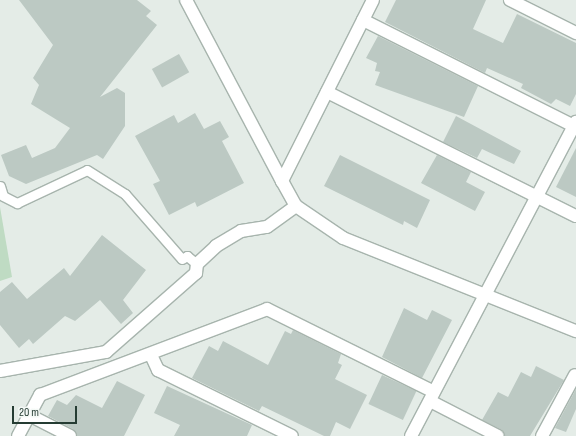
<!DOCTYPE html>
<style>
body{margin:0}
#map{position:relative;width:576px;height:436px;overflow:hidden;background:#e4ece7;font-family:"Sofia Sans Condensed",sans-serif}
div>[style]{position:absolute}
[style*='--x']{left:calc(var(--x)*1px);top:calc(var(--y)*1px);width:calc(var(--w)*1px);rotate:calc(var(--a)*1deg)}
.green>*{inset:0;background:#bfdbc3}
.building>*{inset:0;background:#bcc9c3;transform-origin:0 0}
.roads{filter:drop-shadow(1px 0 #a7b4ad) drop-shadow(-1px 0 #a7b4ad) drop-shadow(0 1px #a7b4ad) drop-shadow(0 -1px #a7b4ad)}
.lane>*{height:9px;margin:-4.5px;padding:0 4.5px;transform-origin:4.5px;border-radius:4.5px;background:#fff}
.street>*{height:12px;margin:-6px;padding:0 6px;transform-origin:6px;border-radius:6px;background:#fff}
.secondary>*{height:12px;margin:-6px;padding:0 6px;transform-origin:6px;border-radius:6px;background:#fff}
span{translate:-50% -50%;white-space:nowrap;text-align:center;line-height:1.15;-webkit-text-stroke:3px #f4f9f6;paint-order:stroke}
.scale{position:absolute;left:12px;top:406px;width:65px;height:18px;box-sizing:border-box;border:2px solid #253c33;border-top:0;padding-left:5px;font-size:12px;line-height:14px;white-space:nowrap;color:#253c33;-webkit-text-stroke:3px #f4f9f6;paint-order:stroke}
</style>
<div id="map">
<div class="green">
<div style="clip-path:polygon(0 207px,12px 277px,0 281px)"></div>
</div>
<div class="building">
<div style="clip-path:polygon(19px 0,137px 0,151px 11px,146px 16px,157px 25px,100px 97px,117px 88px,125px 93px,125px 126px,103px 159px,97px 155px,26px 184px,9px 176px,1px 155px,26px 145px,32px 158px,55px 148px,70px 128px,31px 104px,39px 85px,33px 78px,53px 45px)"></div>
<div style="clip-path:polygon(396px 0,486px 0,473px 29px,503px 43px,517px 14px,576px 43px,576px 94px,570px 106px,556px 99px,551px 104px,521px 88px,523px 84px,487px 68px,485px 73px,385px 22px)"></div>
<div style="clip-path:polygon(378px 36px,478px 86px,464px 117px,375px 85px,380px 72px,375px 71px,377px 63px,366px 58px)"></div>
<div style="left:179px;top:54px;width:21px;height:31px;rotate:61deg"></div>
<div style="clip-path:polygon(195px 113px,204px 129px,220px 121px,229px 137px,222px 141px,244px 183px,197px 207px,195px 202px,169px 215px,153px 184px,160px 181px,135px 136px,174px 115px,178px 123px)"></div>
<div style="clip-path:polygon(456px 116px,521px 151px,514px 164px,482px 149px,477px 158px,443px 142px)"></div>
<div style="clip-path:polygon(576px 148px,576px 197px,556px 187px)"></div>
<div style="clip-path:polygon(340px 155px,430px 200px,417px 228px,404px 221px,403px 225px,324px 186px)"></div>
<div style="clip-path:polygon(437px 155px,471px 172px,466px 182px,485px 192px,475px 211px,421px 183px)"></div>
<div style="clip-path:polygon(102px 235px,146px 270px,123px 300px,133px 313px,121px 324px,100px 300px,75px 321px,65px 316px,33px 344px,29px 339px,19px 348px,0 325px,0 292px,12px 282px,27px 299px,64px 268px,70px 276px)"></div>
<div style="clip-path:polygon(404px 308px,427px 320px,432px 310px,452px 320px,422px 378px,382px 357px)"></div>
<div style="clip-path:polygon(293px 330px,341px 354px,338px 363px,342px 365px,335px 379px,367px 395px,350px 429px,336px 422px,330px 436px,324px 436px,262px 406px,259px 411px,192px 378px,209px 346px,218px 351px,223px 341px,268px 365px,285px 331px,291px 334px)"></div>
<div style="clip-path:polygon(536px 366px,564px 380px,530px 436px,505px 436px,502px 430px,482px 420px,498px 392px,508px 397px,521px 372px,531px 377px)"></div>
<div style="left:382px;top:375px;width:38px;height:32px;rotate:25deg"></div>
<div style="clip-path:polygon(117px 381px,145px 395px,124px 436px,77px 436px,73px 429px,48px 416px,57px 400px,67px 405px,76px 395px,102px 408px)"></div>
<div style="clip-path:polygon(167px 386px,252px 425px,247px 436px,174px 436px,180px 425px,154px 413px)"></div>
<div style="clip-path:polygon(576px 389px,576px 409px,566px 432px,555px 428px)"></div>
</div>
<div class="roads">
<div class="lane">
<div style="--x:0;--y:186;--w:10;--a:73"></div>
<div style="--x:3;--y:196;--w:16;--a:27"></div>
<div style="--x:17;--y:203;--w:77;--a:-25.2"></div>
<div style="--x:87;--y:170;--w:45;--a:32.3"></div>
<div style="--x:125;--y:194;--w:86;--a:48.8"></div>
<div style="--x:182;--y:259;--w:6;--a:-31"></div>
<div style="--x:187;--y:256;--w:13;--a:39"></div>
</div>
<div class="street">
<div style="--x:186;--y:0;--w:205;--a:62.1"></div>
<div style="--x:510;--y:0;--w:74;--a:26.6"></div>
<div style="--x:363;--y:20;--w:238;--a:26.7"></div>
<div style="--x:327;--y:92;--w:278;--a:26.5"></div>
<div style="--x:151;--y:355;--w:17;--a:65"></div>
<div style="--x:158;--y:370;--w:149;--a:26.2"></div>
<div style="--x:0;--y:371;--w:108;--a:-10.2"></div>
<div style="--x:106;--y:352;--w:120;--a:-41.3"></div>
<div style="--x:196;--y:273;--w:9;--a:-84"></div>
<div style="--x:197;--y:264;--w:26;--a:-43"></div>
<div style="--x:216;--y:246;--w:29;--a:-31"></div>
<div style="--x:241;--y:231;--w:26;--a:-9"></div>
<div style="--x:267;--y:227;--w:36;--a:-36"></div>
<div style="--x:430;--y:401;--w:76;--a:27.2"></div>
<div style="--x:29;--y:415;--w:46;--a:27.1"></div>
<div style="--x:18;--y:436;--w:47;--a:-61.8"></div>
<div style="--x:40;--y:395;--w:243;--a:-20.7"></div>
<div style="--x:267;--y:309;--w:186;--a:26.4"></div>
<div style="--x:411;--y:436;--w:355;--a:-62.3"></div>
<div style="--x:542;--y:436;--w:69;--a:-61.6"></div>
</div>
<div class="secondary">
<div style="--x:373;--y:0;--w:203;--a:116.7"></div>
<div style="--x:282;--y:181;--w:29;--a:61"></div>
<div style="--x:296;--y:206;--w:57;--a:34.2"></div>
<div style="--x:343;--y:238;--w:251;--a:21.8"></div>
</div>
</div>
<div class="scale">20 m</div>
</div>
